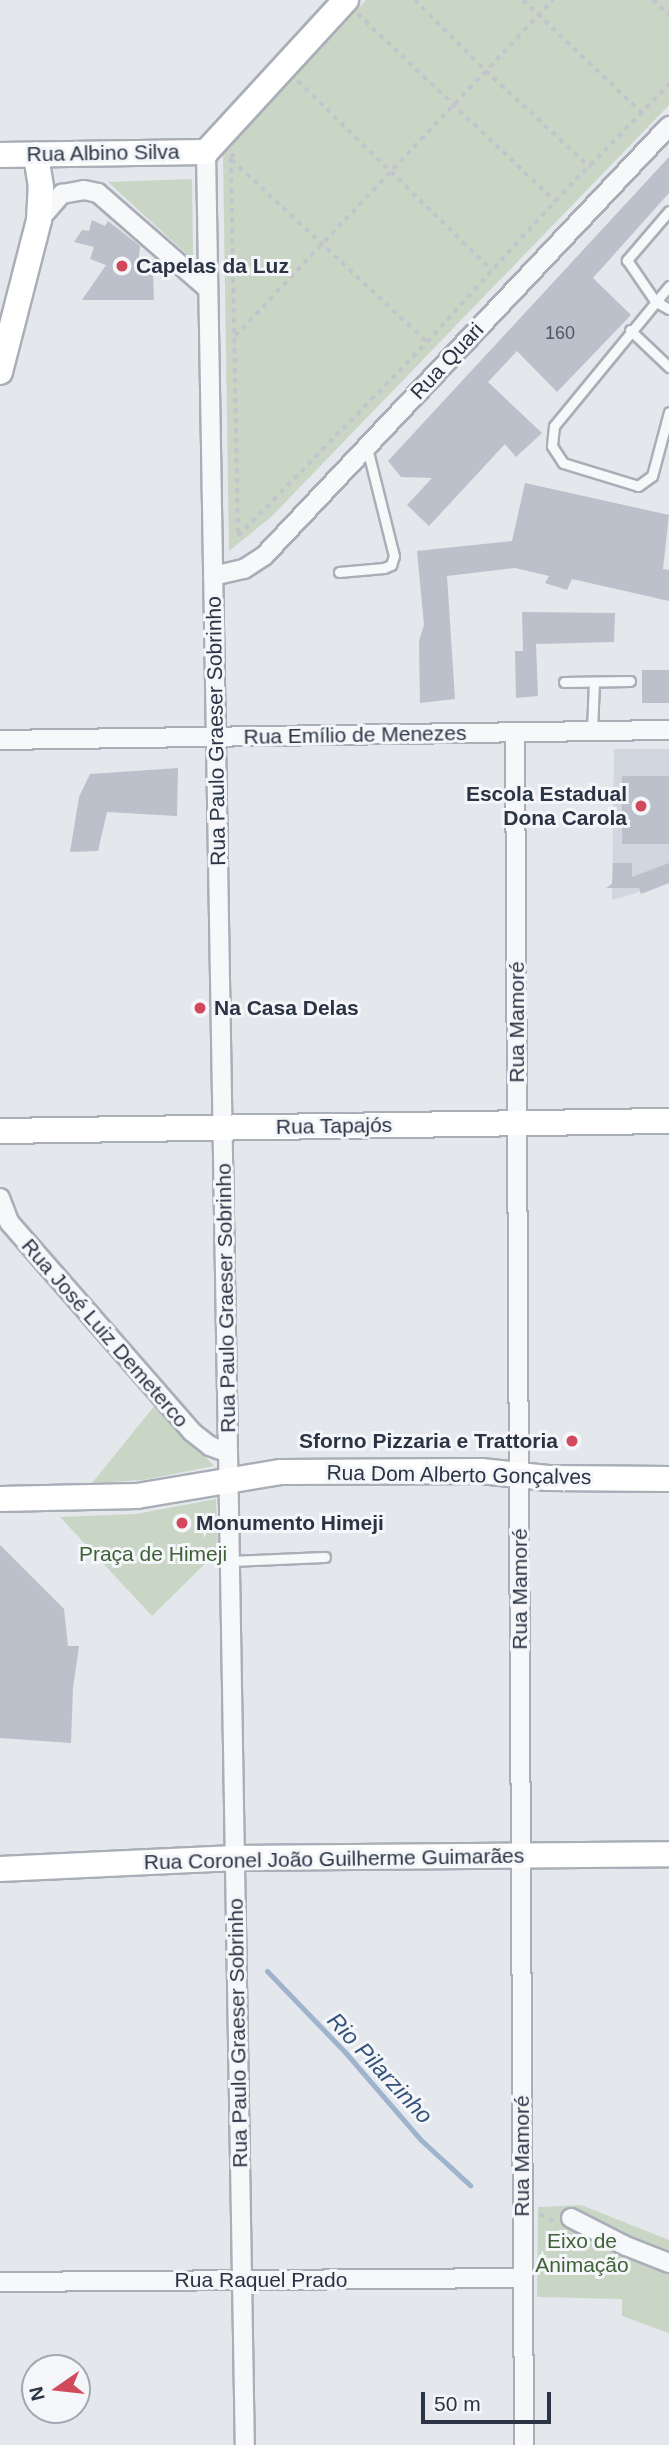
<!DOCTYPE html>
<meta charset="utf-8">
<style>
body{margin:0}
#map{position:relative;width:669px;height:2445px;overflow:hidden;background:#e4e7ec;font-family:Arial,sans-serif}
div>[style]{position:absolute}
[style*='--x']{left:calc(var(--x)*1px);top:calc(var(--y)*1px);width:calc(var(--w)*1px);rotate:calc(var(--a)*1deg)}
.built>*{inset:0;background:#d2d6de}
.green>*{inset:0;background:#c9d6c5}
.stream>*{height:5px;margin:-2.5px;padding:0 2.5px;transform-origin:2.5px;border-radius:2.5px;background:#9fb4cc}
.building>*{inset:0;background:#bbc0ca;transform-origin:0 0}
.path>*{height:3.5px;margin-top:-1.75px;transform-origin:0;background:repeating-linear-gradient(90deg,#c2c5cb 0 5px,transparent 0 10px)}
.roads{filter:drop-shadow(2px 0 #a9aeb7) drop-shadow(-2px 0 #a9aeb7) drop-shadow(0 2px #a9aeb7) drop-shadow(0 -2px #a9aeb7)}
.lane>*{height:9px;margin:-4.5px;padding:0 4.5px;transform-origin:4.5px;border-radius:4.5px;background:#f7f8fa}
.street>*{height:18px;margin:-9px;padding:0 9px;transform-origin:9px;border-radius:9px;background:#f7f8fa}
.secondary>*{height:24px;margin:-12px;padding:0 12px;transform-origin:12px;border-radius:12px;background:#fff}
.dots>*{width:19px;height:19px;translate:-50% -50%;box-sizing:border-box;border:4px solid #f4f6f9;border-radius:50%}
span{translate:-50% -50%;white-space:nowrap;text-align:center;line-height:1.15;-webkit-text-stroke:6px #f4f6f9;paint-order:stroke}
.number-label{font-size:18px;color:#4f5766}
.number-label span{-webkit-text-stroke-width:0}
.street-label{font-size:21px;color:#2b3445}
.poi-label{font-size:21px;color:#2b3445;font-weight:700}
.left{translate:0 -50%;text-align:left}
.right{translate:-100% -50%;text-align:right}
.park-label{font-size:21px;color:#3f6138}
.water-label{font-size:23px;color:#34527a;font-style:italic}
.north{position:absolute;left:21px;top:2354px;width:70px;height:70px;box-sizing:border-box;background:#f4f6f9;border:2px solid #a4a8b1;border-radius:50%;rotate:256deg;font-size:19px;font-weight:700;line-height:28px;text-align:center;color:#2b3445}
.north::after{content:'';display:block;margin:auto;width:24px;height:32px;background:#d1495b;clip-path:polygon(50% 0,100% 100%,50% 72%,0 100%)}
.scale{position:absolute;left:421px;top:2392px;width:130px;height:32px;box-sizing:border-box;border:4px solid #2b3445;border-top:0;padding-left:9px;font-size:21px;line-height:24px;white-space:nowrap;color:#2b3445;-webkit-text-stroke:5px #f4f6f9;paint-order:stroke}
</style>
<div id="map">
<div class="built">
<div style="clip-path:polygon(614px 749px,669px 749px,669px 883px,612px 900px)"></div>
</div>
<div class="green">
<div style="clip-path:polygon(366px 0,669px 0,669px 105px,271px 517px,229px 551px,223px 154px)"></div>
<div style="clip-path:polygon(192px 179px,193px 260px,108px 182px)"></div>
<div style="clip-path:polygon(156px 1404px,214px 1466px,143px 1480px,92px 1483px)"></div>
<div style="clip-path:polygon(216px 1499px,218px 1551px,152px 1616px,60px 1517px,136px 1514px)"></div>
<div style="clip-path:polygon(581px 2205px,669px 2240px,669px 2333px,622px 2316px,622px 2299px,537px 2297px,538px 2207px)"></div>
</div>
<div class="stream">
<div style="--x:267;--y:1971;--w:112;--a:46.1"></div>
<div style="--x:345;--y:2052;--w:116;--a:49.2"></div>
<div style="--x:421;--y:2140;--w:67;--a:42.6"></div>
</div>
<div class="building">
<div style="clip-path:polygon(669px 157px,669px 193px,593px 278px,631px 315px,557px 392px,517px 351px,488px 382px,542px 433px,516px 457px,505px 444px,429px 526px,407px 505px,432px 478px,401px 477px,388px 461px)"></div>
<div style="clip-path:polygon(92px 220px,105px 226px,108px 221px,140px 246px,138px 268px,153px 271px,154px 300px,82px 300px,106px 265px,90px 259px,94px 247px,74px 242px,82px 230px,89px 231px)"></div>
<div style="clip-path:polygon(525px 483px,669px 515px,663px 569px,669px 570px,669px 601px,572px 579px,567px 590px,545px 583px,549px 576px,515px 568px,447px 576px,455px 699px,420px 703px,419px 641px,424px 625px,417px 551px,512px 541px)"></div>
<div style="clip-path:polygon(522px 612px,615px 613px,614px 642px,536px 644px,538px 696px,516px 698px,515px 651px,523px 651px)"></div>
<div style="left:669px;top:670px;width:33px;height:27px;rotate:90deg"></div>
<div style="clip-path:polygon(178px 768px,177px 816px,107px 812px,98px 851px,70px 852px,79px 797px,90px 774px)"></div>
<div style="left:622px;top:776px;width:47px;height:68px"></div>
<div style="clip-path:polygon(613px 863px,632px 863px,632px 877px,669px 863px,669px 883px,641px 894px,639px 888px,606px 888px,612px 884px)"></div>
<div style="clip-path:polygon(0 1545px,64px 1609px,68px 1646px,79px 1646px,73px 1688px,71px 1743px,0 1738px)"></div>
</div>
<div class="path">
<div style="--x:415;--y:0;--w:100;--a:45"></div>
<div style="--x:486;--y:71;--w:142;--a:42.7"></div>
<div style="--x:523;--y:0;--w:163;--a:43.5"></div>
<div style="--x:653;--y:0;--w:22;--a:43"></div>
<div style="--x:358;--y:14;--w:272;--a:43.5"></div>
<div style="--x:298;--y:81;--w:271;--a:44.3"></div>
<div style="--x:234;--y:154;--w:5;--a:127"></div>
<div style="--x:231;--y:158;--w:378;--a:88.9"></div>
<div style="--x:238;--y:536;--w:271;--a:-45.7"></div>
<div style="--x:427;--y:342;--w:190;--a:-47.8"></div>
<div style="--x:555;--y:201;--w:163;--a:-45.7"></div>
<div style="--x:232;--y:160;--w:267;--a:43"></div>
<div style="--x:235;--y:336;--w:463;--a:-46.6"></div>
<div style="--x:540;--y:2214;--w:17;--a:28"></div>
</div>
<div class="roads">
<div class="lane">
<div style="--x:669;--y:211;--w:65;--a:130.6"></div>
<div style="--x:627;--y:260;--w:50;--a:55.7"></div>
<div style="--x:655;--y:301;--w:16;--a:30"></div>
<div style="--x:669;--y:286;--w:181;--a:129.4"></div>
<div style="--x:554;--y:426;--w:20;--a:96"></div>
<div style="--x:552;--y:446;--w:20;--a:57"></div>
<div style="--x:563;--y:463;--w:78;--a:17"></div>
<div style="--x:638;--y:486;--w:17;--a:-36"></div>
<div style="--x:652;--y:476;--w:66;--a:-75.1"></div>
<div style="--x:630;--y:330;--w:54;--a:43.5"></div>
<div style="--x:339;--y:572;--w:45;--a:-5.1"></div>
<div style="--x:384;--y:568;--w:8;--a:-23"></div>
<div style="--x:391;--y:565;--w:9;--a:-72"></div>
<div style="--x:394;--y:556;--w:111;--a:-104"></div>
<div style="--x:564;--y:682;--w:66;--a:-0.9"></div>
<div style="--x:592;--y:731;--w:49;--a:-87.7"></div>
<div style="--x:230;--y:1561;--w:95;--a:-2.4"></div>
</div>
<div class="street">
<div style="--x:206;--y:152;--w:2293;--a:89.03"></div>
<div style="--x:39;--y:220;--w:35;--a:-49"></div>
<div style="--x:62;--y:194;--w:22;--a:-10"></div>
<div style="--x:84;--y:190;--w:14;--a:12"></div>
<div style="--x:98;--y:193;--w:146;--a:41.1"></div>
<div style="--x:213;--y:576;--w:32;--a:-13"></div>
<div style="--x:244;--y:569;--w:24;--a:-33"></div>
<div style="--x:264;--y:556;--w:591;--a:-46.71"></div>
<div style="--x:515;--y:732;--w:1713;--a:89.7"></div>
<div style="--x:0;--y:740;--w:669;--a:-0.86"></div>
<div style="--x:0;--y:1198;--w:26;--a:69"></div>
<div style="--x:9;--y:1222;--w:279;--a:48.9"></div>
<div style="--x:192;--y:1432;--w:23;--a:38"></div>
<div style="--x:210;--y:1446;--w:19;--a:21"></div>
<div style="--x:571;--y:2218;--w:62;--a:27"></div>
<div style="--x:626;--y:2246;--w:46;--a:21.6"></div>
<div style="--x:0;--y:2282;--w:523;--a:-0.44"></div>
</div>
<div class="secondary">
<div style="--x:0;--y:155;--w:206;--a:-0.8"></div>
<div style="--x:206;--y:152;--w:207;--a:-47.4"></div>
<div style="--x:0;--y:372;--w:157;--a:-75.6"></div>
<div style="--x:39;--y:220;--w:33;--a:-87"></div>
<div style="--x:41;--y:187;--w:33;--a:-99"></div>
<div style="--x:0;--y:1131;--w:669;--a:-0.86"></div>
<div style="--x:0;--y:1499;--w:137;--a:-1.3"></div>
<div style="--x:137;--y:1496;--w:146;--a:-9.5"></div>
<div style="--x:281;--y:1472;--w:200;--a:-0.3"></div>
<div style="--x:481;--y:1471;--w:67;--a:6"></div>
<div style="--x:548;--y:1478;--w:121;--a:0.5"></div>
<div style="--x:0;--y:1869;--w:235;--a:-2.7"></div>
<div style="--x:235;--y:1858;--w:434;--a:-0.5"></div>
</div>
</div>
<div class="dots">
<div style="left:122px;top:266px;background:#d1495b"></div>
<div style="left:641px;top:806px;background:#d1495b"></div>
<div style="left:200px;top:1008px;background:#d1495b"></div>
<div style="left:572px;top:1441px;background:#d1495b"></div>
<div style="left:182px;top:1523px;background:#d1495b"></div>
</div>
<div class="number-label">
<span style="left:560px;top:333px">160</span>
</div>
<div class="street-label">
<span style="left:103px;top:153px;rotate:-1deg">Rua Albino Silva</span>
<span style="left:447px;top:361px;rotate:-47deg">Rua Quari</span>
<span style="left:216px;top:731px;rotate:-91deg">Rua Paulo Graeser Sobrinho</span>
<span style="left:355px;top:735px;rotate:-1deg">Rua Emílio de Menezes</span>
<span style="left:517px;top:1022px;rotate:-90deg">Rua Mamoré</span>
<span style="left:334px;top:1126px;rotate:-1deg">Rua Tapajós</span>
<span style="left:226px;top:1298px;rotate:-91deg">Rua Paulo Graeser Sobrinho</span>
<span style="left:105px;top:1333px;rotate:49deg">Rua José Luiz Demeterco</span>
<span style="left:459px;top:1475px;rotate:1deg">Rua Dom Alberto Gonçalves</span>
<span style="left:520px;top:1589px;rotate:-90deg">Rua Mamoré</span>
<span style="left:334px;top:1859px;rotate:-1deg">Rua Coronel João Guilherme Guimarães</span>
<span style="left:238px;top:2033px;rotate:-91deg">Rua Paulo Graeser Sobrinho</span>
<span style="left:522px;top:2156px;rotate:-90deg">Rua Mamoré</span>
<span style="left:261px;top:2280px">Rua Raquel Prado</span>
</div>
<div class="poi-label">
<span class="left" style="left:136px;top:266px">Capelas da Luz</span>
<span class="right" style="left:627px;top:806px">Escola Estadual<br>Dona Carola</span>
<span class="left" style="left:214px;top:1008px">Na Casa Delas</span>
<span class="right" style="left:558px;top:1441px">Sforno Pizzaria e Trattoria</span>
<span class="left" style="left:196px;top:1523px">Monumento Himeji</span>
</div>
<div class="park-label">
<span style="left:153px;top:1554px">Praça de Himeji</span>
<span style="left:582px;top:2253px">Eixo de<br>Animação</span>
</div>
<div class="water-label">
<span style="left:380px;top:2068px;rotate:47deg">Rio Pilarzinho</span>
</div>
<div class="north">N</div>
<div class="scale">50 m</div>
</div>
